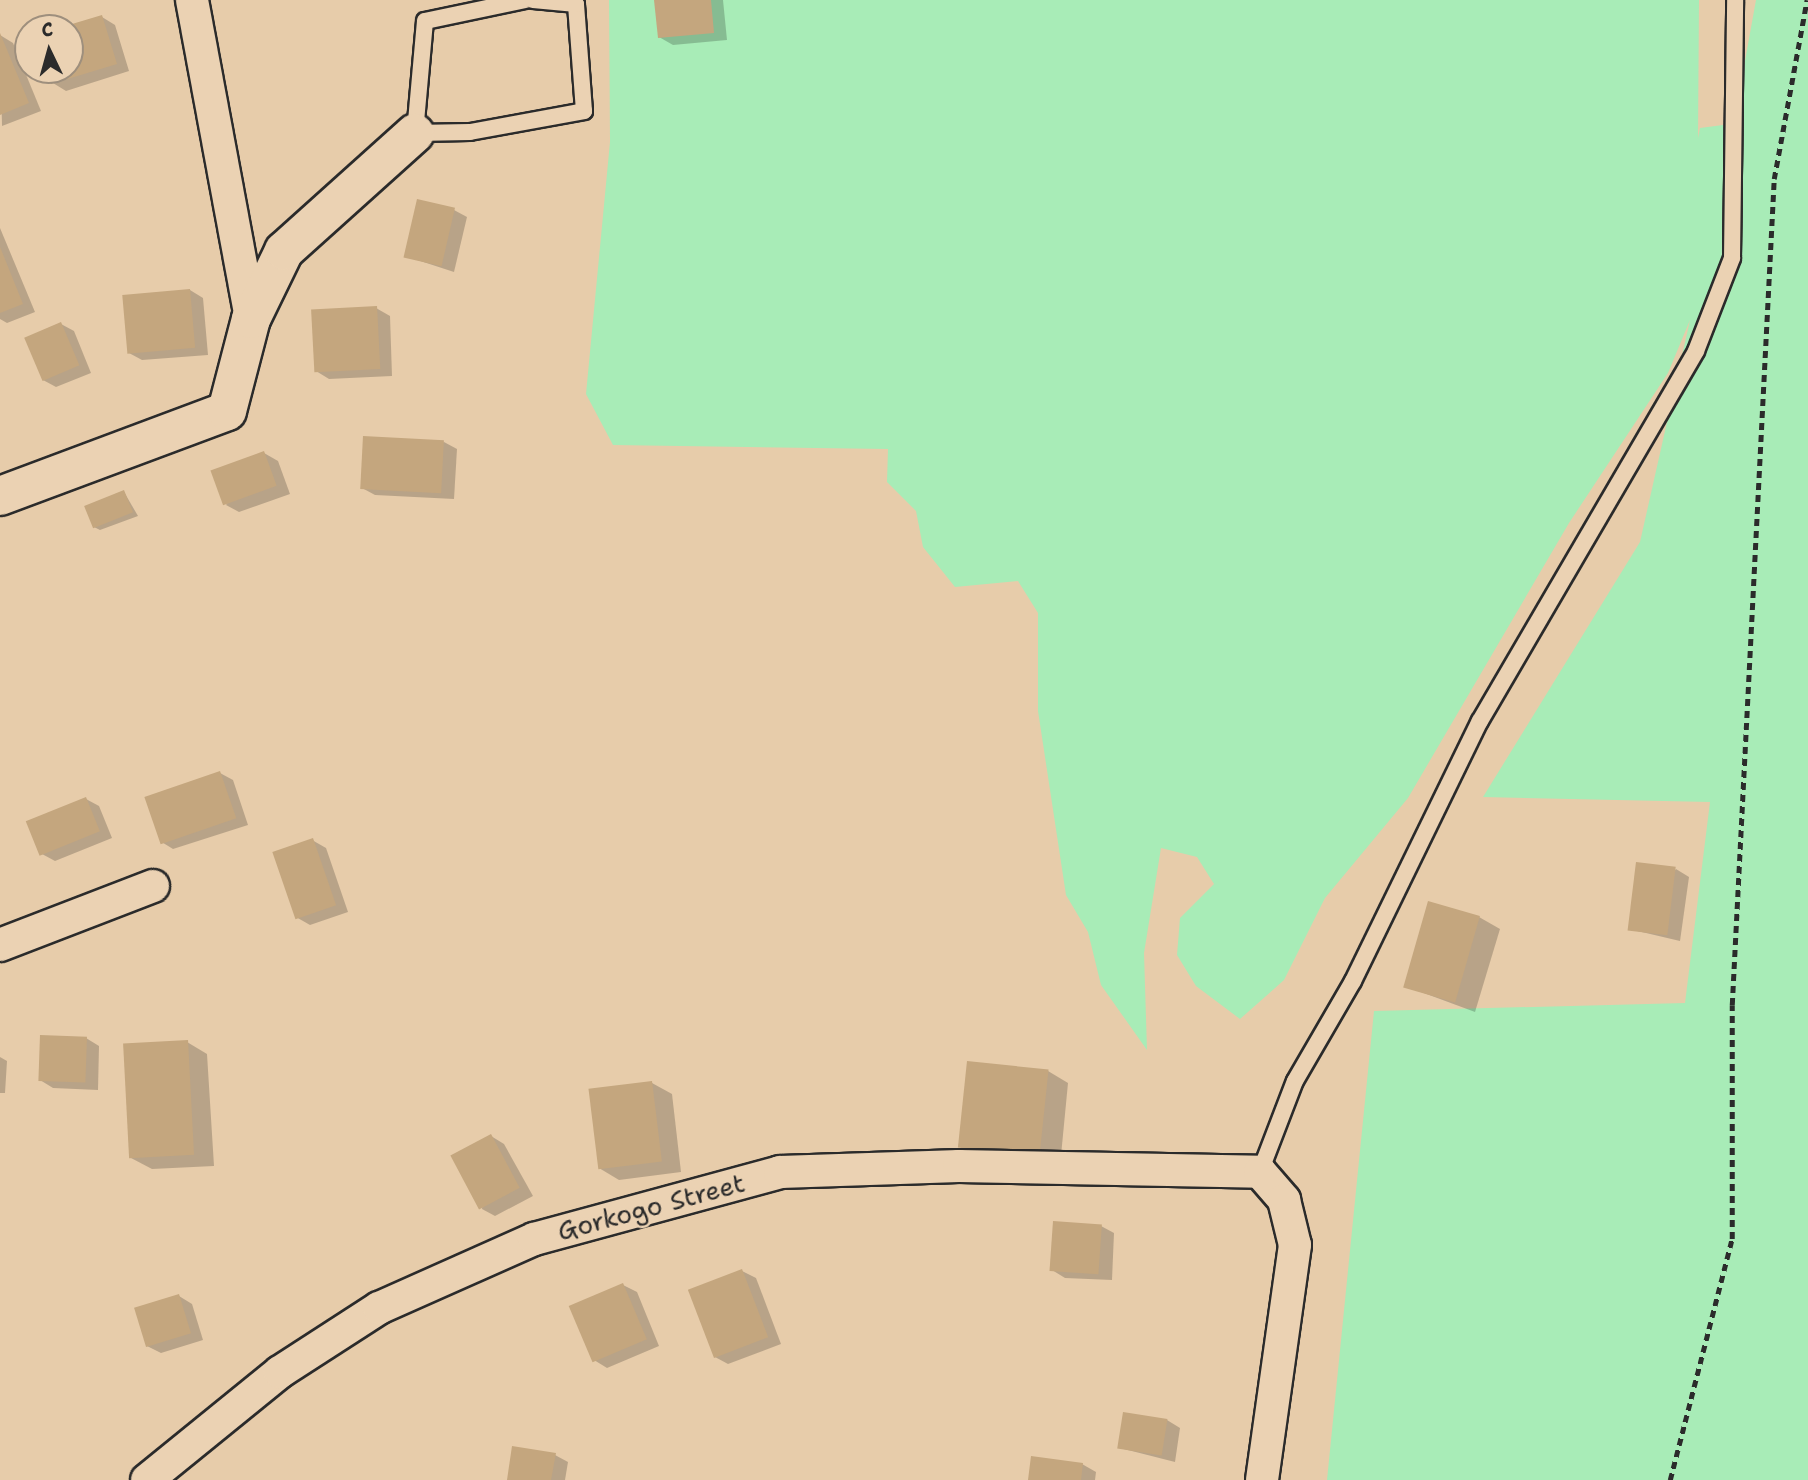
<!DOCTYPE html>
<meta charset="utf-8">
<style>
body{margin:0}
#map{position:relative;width:1808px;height:1480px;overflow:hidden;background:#e7ccaa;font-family:"Shantell Sans",sans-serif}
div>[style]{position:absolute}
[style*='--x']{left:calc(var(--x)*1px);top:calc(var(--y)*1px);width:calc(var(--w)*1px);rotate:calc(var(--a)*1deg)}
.green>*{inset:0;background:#a8ecb7}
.shadow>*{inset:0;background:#0003}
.building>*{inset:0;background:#c4a67e;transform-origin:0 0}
.path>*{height:4.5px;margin-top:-2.25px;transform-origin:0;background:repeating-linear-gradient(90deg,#2b2b2b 0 7px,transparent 0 12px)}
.roads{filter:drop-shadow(2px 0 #2b2b2b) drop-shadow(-2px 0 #2b2b2b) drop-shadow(0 2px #2b2b2b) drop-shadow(0 -2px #2b2b2b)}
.service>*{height:16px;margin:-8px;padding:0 8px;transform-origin:8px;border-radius:8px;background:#ebd2b3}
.minor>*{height:32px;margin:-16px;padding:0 16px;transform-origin:16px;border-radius:16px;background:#ebd2b3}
.tertiary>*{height:38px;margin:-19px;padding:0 19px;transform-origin:19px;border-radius:19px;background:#ebd2b3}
span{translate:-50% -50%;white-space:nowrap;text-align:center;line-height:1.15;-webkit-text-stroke:5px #ebd2b3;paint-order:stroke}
.street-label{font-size:26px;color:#2b2b2b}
.north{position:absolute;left:14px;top:14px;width:70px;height:70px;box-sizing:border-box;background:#ebd2b3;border:2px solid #9e8f7d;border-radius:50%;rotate:355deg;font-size:19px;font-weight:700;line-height:28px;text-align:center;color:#2b2b2b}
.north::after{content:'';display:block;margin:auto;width:24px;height:32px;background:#2b2b2b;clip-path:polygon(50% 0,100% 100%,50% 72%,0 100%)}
</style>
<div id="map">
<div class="green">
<div style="clip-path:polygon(609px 0,1699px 0,1698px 138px,1700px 128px,1723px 125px,1729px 149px,1756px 0,1808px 0,1808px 1480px,1327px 1480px,1374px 1011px,1685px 1003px,1710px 802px,1483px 797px,1640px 542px,1690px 320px,1668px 373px,1569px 523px,1408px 798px,1325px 898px,1284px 980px,1240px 1019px,1196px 986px,1177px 955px,1180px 918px,1214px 884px,1197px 857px,1161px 848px,1144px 953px,1147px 1050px,1101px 985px,1088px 932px,1066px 895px,1038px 711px,1038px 613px,1018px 581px,955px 587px,923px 547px,916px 511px,887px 482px,888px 449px,613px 445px,586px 394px,610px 142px)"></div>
</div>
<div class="shadow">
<div style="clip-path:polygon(656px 0,723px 0,727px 40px,673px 45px,659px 37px)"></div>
<div style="clip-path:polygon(102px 17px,115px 25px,129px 71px,66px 91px,53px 83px,48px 70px,70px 70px,66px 28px)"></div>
<div style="clip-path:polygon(0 35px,13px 43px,41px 111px,2px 126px)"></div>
<div style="clip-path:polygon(454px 210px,467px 217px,454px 272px,405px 256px)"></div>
<div style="clip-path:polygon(0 228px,35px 312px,7px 323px,0 319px)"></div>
<div style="clip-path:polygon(190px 290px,203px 298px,208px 355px,142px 360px,129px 353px)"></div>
<div style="clip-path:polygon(376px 308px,390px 316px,392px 376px,329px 379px,316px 371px)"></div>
<div style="clip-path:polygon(61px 324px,74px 331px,91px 373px,56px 387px,43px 380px)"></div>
<div style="clip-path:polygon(444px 442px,457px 449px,454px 499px,375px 495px,362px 488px)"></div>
<div style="clip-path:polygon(264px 453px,278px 461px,290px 494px,239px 512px,226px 505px)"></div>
<div style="clip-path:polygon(124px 492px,138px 516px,100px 530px,94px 527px)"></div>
<div style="clip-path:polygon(220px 773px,233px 780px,248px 825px,173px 849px,160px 841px)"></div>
<div style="clip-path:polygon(86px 799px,99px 806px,112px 838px,55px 861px,42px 854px)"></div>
<div style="clip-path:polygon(312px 840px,326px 848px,348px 912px,310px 925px,296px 917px)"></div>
<div style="clip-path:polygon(1676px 869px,1689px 877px,1680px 941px,1629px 929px)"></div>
<div style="clip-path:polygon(1479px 917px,1500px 929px,1475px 1012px,1405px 986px)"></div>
<div style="clip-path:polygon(86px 1038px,99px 1046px,98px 1090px,53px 1088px,40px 1080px)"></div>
<div style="clip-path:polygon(187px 1042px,207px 1054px,214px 1166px,152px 1169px,131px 1158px)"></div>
<div style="clip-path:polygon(0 1057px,7px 1061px,5px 1093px,0 1093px)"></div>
<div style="clip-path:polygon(1048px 1071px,1068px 1083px,1060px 1166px,981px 1158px,960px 1147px)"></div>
<div style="clip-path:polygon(652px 1083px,672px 1094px,681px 1172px,619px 1180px,599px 1168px)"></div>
<div style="clip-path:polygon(491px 1136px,504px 1144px,533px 1196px,495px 1216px,482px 1209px)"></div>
<div style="clip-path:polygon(1101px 1226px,1114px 1233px,1112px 1280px,1065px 1278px,1052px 1270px)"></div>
<div style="clip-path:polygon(742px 1271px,756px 1278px,781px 1344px,728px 1364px,715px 1357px)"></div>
<div style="clip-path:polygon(623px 1285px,637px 1292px,659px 1346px,607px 1368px,594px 1360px)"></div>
<div style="clip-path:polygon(179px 1296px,192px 1304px,203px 1340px,161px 1353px,147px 1346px)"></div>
<div style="clip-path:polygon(1167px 1420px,1180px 1428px,1175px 1462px,1120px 1448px)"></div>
<div style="clip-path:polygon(555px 1455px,568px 1462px,565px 1480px,508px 1480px)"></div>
<div style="clip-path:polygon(1082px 1464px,1096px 1472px,1095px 1480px,1029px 1480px)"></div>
</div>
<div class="building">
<div style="clip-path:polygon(654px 0,711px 0,714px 33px,658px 38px)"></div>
<div style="clip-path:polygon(102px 15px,117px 64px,51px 84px,47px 70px,70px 70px,70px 28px,62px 27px)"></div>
<div style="clip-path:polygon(0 33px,29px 103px,0 115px)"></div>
<div style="left:417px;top:199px;width:39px;height:60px;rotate:13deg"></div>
<div style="clip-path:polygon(0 247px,23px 304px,0 313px)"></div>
<div style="left:190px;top:289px;width:59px;height:68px;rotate:85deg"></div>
<div style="left:377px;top:306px;width:63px;height:66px;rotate:87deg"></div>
<div style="left:61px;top:322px;width:47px;height:40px;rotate:67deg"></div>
<div style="left:363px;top:436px;width:81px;height:53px;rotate:3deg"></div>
<div style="left:264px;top:451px;width:37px;height:57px;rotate:70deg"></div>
<div style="left:124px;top:490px;width:24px;height:43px;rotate:68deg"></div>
<div style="left:220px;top:771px;width:50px;height:80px;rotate:71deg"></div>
<div style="left:86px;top:797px;width:37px;height:65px;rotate:68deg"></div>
<div style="left:313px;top:838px;width:71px;height:43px;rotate:71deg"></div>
<div style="left:1636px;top:862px;width:40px;height:69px;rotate:7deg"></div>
<div style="left:1428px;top:901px;width:54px;height:90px;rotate:16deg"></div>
<div style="left:40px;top:1035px;width:47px;height:46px;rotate:2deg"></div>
<div style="left:188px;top:1040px;width:115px;height:65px;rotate:87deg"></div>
<div style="left:967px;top:1061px;width:82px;height:87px;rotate:6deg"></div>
<div style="left:652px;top:1081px;width:81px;height:64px;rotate:83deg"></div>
<div style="left:491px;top:1134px;width:61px;height:46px;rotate:62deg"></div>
<div style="left:1053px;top:1221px;width:49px;height:50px;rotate:4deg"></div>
<div style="left:742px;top:1269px;width:73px;height:58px;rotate:69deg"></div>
<div style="left:623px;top:1283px;width:61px;height:59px;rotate:67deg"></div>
<div style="left:179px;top:1294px;width:41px;height:47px;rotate:73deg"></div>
<div style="left:1123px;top:1412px;width:45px;height:37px;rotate:9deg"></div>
<div style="clip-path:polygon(512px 1446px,556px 1453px,551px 1480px,507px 1480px)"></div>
<div style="clip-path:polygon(1031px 1456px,1083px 1463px,1081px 1480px,1028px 1480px)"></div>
</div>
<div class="path">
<div style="--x:1670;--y:1480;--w:249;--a:-75.6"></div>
<div style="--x:1732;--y:1239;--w:234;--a:-90"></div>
<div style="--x:1732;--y:1005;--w:827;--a:-87.09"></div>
<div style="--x:1774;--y:179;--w:182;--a:-79.6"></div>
</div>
<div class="roads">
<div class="service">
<div style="--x:525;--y:0;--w:102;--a:168.1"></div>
<div style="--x:425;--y:21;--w:112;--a:95.1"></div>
<div style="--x:415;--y:133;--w:55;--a:-1"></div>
<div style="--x:470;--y:132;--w:116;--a:-10.4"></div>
<div style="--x:584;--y:111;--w:107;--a:-94.3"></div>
<div style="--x:576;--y:4;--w:43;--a:-174.7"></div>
<div style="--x:1260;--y:1172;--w:97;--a:-69"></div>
<div style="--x:1295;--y:1081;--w:116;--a:-59.9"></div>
<div style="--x:1353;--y:981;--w:289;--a:-64"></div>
<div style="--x:1480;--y:721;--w:428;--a:-59.7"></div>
<div style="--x:1696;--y:351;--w:100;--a:-68.8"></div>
<div style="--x:1732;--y:258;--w:258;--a:-89.3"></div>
</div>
<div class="minor">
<div style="--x:192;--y:0;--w:324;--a:79.5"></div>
<div style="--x:0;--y:945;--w:164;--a:-21.1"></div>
<div style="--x:147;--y:1480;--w:171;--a:-39.1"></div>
<div style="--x:280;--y:1372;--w:118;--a:-32.9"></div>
<div style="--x:379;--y:1308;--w:170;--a:-24"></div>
<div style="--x:534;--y:1239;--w:255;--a:-15.2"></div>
<div style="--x:780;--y:1172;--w:179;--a:-1.9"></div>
<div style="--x:959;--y:1166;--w:301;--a:1.1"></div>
<div style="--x:1260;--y:1172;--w:37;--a:49"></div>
<div style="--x:1284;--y:1200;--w:46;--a:76.3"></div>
<div style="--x:1295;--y:1245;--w:237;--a:98"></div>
</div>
<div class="tertiary">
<div style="--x:0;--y:496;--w:242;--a:-20.5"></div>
<div style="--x:227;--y:411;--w:95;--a:-75.4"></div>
<div style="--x:251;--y:319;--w:76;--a:-64.1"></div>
<div style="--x:284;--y:251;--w:176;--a:-42"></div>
</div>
</div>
<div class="street-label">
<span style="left:651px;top:1207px;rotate:-15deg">Gorkogo Street</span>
</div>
<div class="north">С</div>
</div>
